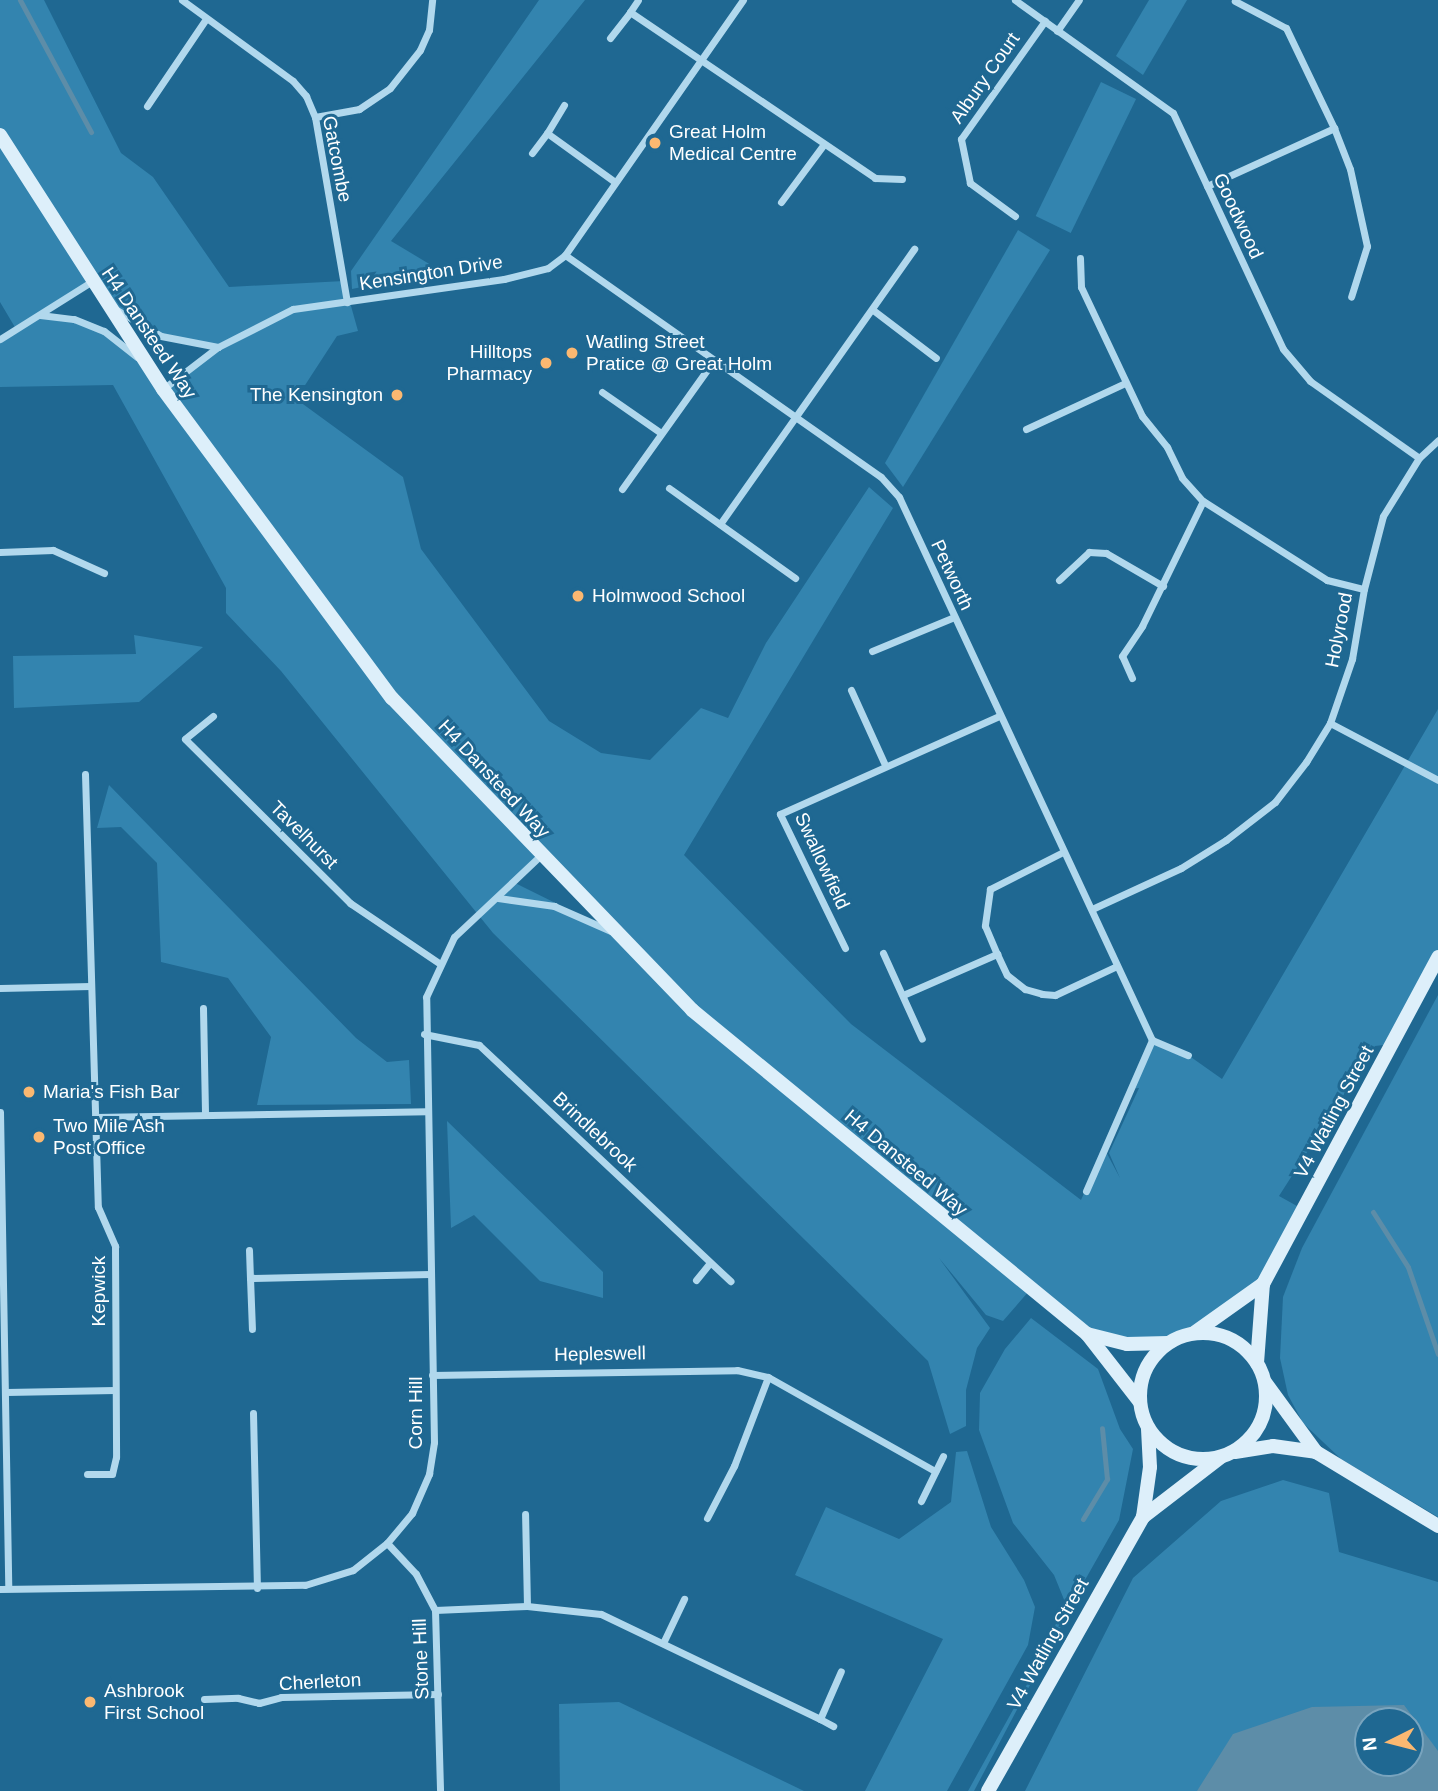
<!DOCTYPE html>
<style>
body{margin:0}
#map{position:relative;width:1438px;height:1791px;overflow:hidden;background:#1f6892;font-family:Arial,sans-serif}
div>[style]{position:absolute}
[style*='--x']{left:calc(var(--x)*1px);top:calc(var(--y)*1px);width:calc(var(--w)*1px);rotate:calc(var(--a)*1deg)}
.green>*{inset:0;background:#3384af;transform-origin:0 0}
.water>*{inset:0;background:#5d8da8}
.stream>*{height:5px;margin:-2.5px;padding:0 2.5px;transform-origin:2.5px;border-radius:2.5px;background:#5d8da8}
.street>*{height:7px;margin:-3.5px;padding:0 3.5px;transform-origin:3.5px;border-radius:3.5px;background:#b1d8ed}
.secondary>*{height:14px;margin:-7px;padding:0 7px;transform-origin:7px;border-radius:7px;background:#ddeffa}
.secondary>.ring{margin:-7px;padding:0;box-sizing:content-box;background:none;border:14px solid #ddeffa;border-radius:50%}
.dots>*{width:19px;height:19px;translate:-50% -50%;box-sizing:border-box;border:4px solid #1f6892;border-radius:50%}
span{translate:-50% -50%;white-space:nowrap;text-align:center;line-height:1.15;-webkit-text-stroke:6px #1f6892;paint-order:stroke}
.street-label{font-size:19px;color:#fff}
.poi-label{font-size:19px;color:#fff}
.left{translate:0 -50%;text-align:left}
.right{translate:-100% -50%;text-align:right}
.north{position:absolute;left:1354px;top:1707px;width:70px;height:70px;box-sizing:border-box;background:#1f6892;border:2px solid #79a4be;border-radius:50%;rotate:264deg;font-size:19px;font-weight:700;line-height:28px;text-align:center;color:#fff}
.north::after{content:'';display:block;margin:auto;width:24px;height:32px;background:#fbb871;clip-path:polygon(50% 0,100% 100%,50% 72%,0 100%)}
</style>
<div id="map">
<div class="green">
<div style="clip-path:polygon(evenodd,0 0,44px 0,121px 153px,153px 177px,229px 287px,344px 281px,358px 331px,337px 336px,296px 399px,403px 477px,421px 549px,549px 721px,601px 753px,650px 760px,701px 708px,728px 718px,766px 643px,869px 487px,893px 508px,684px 855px,851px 1024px,1081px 1200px,1104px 1148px,1120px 1178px,1109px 1153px,1139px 1088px,1128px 1089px,1152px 1040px,1188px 1055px,1222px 1079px,1438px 709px,1438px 957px,1392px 1044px,1375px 1046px,1279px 1196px,1306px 1211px,1263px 1284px,1194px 1333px,1168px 1343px,1087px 1334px,1029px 1291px,1003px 1321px,986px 1315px,939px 1258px,990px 1328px,977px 1348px,966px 1390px,966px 1426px,950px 1434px,928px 1361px,493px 933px,281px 671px,226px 613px,226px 588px,113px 385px,0 387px,0 339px,16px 329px,0 302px,0 0,91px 282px,107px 305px,161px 336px,217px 347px,163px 388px,146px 363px,104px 331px,74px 319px,41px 314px,91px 282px,0 0,541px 857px,612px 931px,515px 883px,541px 857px)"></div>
<div style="clip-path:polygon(539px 0,585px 0,391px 241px,441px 271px,352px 289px,351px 271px)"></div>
<div style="clip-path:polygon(1149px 0,1187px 0,1143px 75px,1116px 56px)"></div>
<div style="left:1101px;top:82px;width:39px;height:149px;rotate:26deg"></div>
<div style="clip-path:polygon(1018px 230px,1050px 250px,903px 487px,885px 463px)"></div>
<div style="clip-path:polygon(134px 635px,203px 647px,139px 702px,14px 708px,13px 656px,136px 654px)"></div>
<div style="clip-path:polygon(109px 785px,356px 1038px,387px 1062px,409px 1060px,411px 1104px,257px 1105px,271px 1037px,228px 978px,161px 962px,157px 863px,121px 827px,97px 828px)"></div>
<div style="clip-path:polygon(1438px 995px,1438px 1517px,1341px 1459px,1303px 1423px,1288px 1395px,1280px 1358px,1283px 1297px,1302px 1248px)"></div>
<div style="clip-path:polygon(447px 1121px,603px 1272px,603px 1298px,540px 1281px,474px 1215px,451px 1228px)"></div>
<div style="clip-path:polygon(1031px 1318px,1098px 1369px,1120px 1429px,1133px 1449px,1119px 1520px,1072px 1603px,1065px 1602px,1054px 1575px,1013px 1523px,979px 1430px,980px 1393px,1005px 1349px)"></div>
<div style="clip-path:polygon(967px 1451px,991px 1527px,1024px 1580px,1035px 1607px,1028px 1645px,947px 1791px,865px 1791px,943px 1639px,795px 1575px,826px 1507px,899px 1539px,951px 1502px,956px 1452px)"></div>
<div style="clip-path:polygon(evenodd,1283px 1480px,1329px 1493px,1339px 1552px,1438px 1582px,1438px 1791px,1025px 1791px,1133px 1578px,1221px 1501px,1283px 1480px,1368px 1721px,1410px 1721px,1410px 1763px,1368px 1763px,1368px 1721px)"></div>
<div style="clip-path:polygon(1065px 1619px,974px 1791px,968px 1791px,1045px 1652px,1057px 1621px)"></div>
<div style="clip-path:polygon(619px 1702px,804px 1791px,560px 1791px,559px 1704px)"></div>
</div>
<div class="water">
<div style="clip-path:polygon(evenodd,1404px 1705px,1438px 1751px,1438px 1791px,1197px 1791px,1233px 1734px,1312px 1707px,1404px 1705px,1410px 1721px,1410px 1763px,1368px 1763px,1368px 1721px,1410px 1721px)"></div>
</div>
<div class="stream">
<div style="--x:20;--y:0;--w:150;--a:61.7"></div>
<div style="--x:1373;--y:1212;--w:65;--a:57.5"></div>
<div style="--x:1408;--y:1267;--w:92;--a:71"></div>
<div style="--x:1083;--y:1519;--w:47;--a:-59"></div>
<div style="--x:1107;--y:1479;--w:51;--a:-95.6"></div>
</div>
<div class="street">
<div style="--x:182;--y:0;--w:137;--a:36.1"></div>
<div style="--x:293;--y:81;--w:20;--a:49"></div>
<div style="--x:306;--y:96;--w:23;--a:67"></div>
<div style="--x:315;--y:117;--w:188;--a:80.2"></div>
<div style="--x:1015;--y:0;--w:194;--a:35.6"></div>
<div style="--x:1173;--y:113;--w:260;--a:65"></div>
<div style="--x:1283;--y:349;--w:42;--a:49.8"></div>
<div style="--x:1310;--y:381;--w:133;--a:35.2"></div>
<div style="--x:630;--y:12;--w:14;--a:-56"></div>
<div style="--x:1057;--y:31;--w:38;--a:-55"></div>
<div style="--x:610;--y:38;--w:33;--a:-52"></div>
<div style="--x:630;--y:12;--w:296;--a:34.1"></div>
<div style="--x:875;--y:178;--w:27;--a:2"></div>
<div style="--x:564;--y:105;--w:33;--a:121"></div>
<div style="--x:547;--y:133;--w:84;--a:35.8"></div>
<div style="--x:147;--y:106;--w:105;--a:-55.9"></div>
<div style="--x:315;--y:117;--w:45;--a:-10.3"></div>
<div style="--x:359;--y:109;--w:37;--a:-34"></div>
<div style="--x:390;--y:88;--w:48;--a:-51.7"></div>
<div style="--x:420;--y:50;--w:22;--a:-66"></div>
<div style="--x:429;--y:30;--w:30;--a:-84"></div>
<div style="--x:1334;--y:128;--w:44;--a:68.7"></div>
<div style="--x:1350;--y:169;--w:79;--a:77.6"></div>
<div style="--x:1367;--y:246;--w:53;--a:107.4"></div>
<div style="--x:532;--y:153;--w:25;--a:-53"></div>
<div style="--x:1207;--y:186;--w:140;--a:-24.5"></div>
<div style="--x:1334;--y:128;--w:111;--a:-115.6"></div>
<div style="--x:1286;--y:28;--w:58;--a:-152.1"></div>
<div style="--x:781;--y:202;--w:72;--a:-53.4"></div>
<div style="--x:1015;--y:216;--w:56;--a:-143.7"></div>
<div style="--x:970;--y:183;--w:45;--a:-101.6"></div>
<div style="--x:961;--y:139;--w:145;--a:-54.6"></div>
<div style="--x:565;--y:255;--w:386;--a:35.1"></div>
<div style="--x:881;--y:477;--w:27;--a:48"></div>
<div style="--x:899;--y:497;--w:599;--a:65.02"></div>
<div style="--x:1152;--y:1040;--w:39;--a:23"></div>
<div style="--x:1080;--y:258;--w:29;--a:88"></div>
<div style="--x:1081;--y:287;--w:143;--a:64.7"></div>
<div style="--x:1142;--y:416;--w:40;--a:51"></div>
<div style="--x:1167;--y:447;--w:34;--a:64"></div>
<div style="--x:1182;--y:478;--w:31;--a:48"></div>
<div style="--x:1203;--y:501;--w:147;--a:32.5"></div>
<div style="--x:1327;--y:580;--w:38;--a:14"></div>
<div style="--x:115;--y:309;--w:53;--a:30.4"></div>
<div style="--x:161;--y:336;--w:58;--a:10.9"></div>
<div style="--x:873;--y:310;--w:79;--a:37.3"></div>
<div style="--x:40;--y:315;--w:34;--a:7"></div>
<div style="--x:74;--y:319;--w:32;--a:22"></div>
<div style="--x:104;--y:331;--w:42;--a:38.2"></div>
<div style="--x:0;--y:339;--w:107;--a:-32.1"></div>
<div style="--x:163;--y:389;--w:69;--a:-37.4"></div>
<div style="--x:218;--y:347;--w:84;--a:-26.9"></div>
<div style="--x:293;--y:309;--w:213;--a:-8.1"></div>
<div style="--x:504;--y:279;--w:45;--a:-14"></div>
<div style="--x:548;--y:268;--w:21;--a:-37"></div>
<div style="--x:565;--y:255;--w:311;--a:-55.1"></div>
<div style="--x:602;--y:392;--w:72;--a:34.8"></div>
<div style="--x:1026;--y:429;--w:109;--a:-24.9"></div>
<div style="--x:669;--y:488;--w:155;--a:35.5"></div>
<div style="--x:622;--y:489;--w:158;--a:-54.5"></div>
<div style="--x:720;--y:524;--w:337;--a:-54.8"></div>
<div style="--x:0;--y:552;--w:53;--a:-2.2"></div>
<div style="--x:53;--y:550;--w:56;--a:24.3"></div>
<div style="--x:1059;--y:580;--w:41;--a:-43"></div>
<div style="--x:1089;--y:552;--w:17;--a:3"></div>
<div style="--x:1106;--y:553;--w:66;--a:30.1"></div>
<div style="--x:872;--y:651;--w:89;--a:-22.5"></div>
<div style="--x:1132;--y:678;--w:24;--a:-114"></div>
<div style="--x:1122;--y:656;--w:36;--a:-56"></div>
<div style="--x:1142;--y:626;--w:139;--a:-64"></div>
<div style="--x:851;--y:690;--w:82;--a:65.6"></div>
<div style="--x:213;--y:716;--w:36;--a:141"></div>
<div style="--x:185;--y:739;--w:233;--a:44.8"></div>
<div style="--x:350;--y:903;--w:107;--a:34"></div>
<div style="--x:1330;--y:723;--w:122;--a:27.8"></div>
<div style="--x:85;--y:774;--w:433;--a:88.3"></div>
<div style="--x:98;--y:1207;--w:43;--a:66.4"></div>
<div style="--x:115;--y:1246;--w:211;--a:89.7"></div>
<div style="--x:116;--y:1457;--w:17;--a:103"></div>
<div style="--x:112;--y:1474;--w:25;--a:180"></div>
<div style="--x:1063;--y:852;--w:82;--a:153.1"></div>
<div style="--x:990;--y:889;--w:37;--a:98"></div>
<div style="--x:985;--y:926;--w:30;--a:67"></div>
<div style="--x:997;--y:954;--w:23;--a:65"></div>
<div style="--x:1007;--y:975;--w:23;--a:38"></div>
<div style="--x:1025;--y:989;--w:18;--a:16"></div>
<div style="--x:1042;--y:994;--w:13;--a:4"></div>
<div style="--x:1055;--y:995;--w:68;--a:-25.1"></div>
<div style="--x:498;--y:898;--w:57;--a:8.1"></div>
<div style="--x:554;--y:906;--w:62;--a:23.7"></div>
<div style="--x:1092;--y:909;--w:98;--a:-24.7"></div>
<div style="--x:1181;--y:868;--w:53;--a:-31.9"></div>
<div style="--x:1226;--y:840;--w:62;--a:-37.8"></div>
<div style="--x:1275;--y:802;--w:51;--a:-52.2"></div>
<div style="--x:1306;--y:762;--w:46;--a:-58.4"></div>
<div style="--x:1330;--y:723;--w:68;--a:-71"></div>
<div style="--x:1352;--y:659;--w:71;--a:-80.3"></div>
<div style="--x:1364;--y:589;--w:75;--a:-75.4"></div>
<div style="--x:1383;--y:516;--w:68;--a:-58.2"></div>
<div style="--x:1419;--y:458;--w:26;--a:-43"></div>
<div style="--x:845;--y:948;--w:149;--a:-115.9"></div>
<div style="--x:780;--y:814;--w:240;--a:-24.1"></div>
<div style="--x:883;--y:953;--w:94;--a:65.6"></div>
<div style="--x:0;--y:988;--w:91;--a:-1.3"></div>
<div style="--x:903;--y:995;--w:103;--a:-23.6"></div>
<div style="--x:203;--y:1008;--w:106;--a:88.9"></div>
<div style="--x:424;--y:1034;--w:56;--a:11.3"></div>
<div style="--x:479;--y:1045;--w:345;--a:43.2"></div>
<div style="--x:0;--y:1112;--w:476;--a:89"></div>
<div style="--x:95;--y:1117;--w:332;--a:-1"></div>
<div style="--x:1086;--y:1191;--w:165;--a:-66.4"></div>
<div style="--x:249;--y:1250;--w:28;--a:88"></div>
<div style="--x:250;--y:1278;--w:180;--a:-1.3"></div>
<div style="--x:250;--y:1278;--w:51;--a:87.8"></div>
<div style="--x:696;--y:1280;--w:22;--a:-51"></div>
<div style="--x:432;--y:1375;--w:305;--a:-0.9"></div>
<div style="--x:737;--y:1370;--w:32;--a:13"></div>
<div style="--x:768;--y:1377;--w:192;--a:29.4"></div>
<div style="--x:6;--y:1392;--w:109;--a:-1.1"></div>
<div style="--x:253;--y:1413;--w:175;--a:88.7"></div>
<div style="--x:921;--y:1501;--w:50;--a:-63.9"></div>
<div style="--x:707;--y:1518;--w:59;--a:-62.6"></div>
<div style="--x:734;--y:1466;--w:95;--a:-69.1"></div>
<div style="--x:387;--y:1543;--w:42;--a:46.9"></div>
<div style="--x:416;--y:1574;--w:41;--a:62.2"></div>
<div style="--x:435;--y:1610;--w:181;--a:88.4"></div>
<div style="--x:0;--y:1589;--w:305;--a:-0.8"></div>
<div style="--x:305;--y:1585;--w:50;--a:-17.4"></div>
<div style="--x:353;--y:1570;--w:43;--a:-38.5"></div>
<div style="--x:387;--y:1543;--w:39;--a:-50"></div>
<div style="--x:412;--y:1513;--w:43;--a:-66.4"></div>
<div style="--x:429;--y:1474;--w:32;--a:-81"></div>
<div style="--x:434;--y:1442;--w:445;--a:-91"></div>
<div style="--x:426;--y:997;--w:66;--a:-65"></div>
<div style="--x:454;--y:937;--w:118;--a:-43.3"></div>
<div style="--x:527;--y:1606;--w:74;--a:6.2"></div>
<div style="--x:601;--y:1614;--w:243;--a:25.6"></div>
<div style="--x:820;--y:1719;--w:52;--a:-66.4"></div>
<div style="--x:435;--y:1610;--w:92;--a:-2.5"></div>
<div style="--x:527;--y:1606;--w:92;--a:-91.2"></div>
<div style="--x:663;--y:1643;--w:49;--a:-64.5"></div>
<div style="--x:204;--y:1699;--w:34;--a:-2"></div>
<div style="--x:238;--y:1698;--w:22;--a:13"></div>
<div style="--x:259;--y:1703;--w:23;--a:-15"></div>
<div style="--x:281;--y:1697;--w:157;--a:-1.1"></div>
<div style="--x:820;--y:1719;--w:15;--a:28"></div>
</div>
<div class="secondary">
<div style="--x:0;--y:135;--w:302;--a:57.3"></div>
<div style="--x:163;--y:389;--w:385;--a:53.5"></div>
<div style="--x:392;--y:698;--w:433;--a:46.1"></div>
<div style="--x:692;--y:1010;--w:511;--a:39.36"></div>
<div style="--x:1087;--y:1334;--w:86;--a:52.1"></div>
<div class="ring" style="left:1140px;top:1333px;width:112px;height:112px"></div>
<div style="--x:1194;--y:1333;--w:85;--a:-35.4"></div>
<div style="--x:1087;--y:1334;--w:41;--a:14"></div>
<div style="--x:1127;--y:1344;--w:41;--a:-1.4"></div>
<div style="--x:1257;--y:1363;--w:79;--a:-85.7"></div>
<div style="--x:1263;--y:1284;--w:371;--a:-61.8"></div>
<div style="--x:1265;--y:1382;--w:87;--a:53.9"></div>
<div style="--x:1316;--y:1452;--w:143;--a:31.2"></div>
<div style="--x:1235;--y:1452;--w:38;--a:-9"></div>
<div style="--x:1273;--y:1446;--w:43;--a:7.9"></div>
<div style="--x:1143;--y:1517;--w:50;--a:-82"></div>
<div style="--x:1150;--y:1467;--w:39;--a:-93"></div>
<div style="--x:988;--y:1791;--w:315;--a:-60.5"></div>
<div style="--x:1143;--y:1517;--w:98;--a:-37.6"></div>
</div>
<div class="dots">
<div style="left:655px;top:143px;background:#fbb871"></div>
<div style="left:572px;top:353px;background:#fbb871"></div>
<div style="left:546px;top:363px;background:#fbb871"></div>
<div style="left:397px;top:395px;background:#fbb871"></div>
<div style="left:578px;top:596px;background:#fbb871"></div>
<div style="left:29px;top:1092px;background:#fbb871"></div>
<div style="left:39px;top:1137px;background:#fbb871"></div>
<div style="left:90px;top:1702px;background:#fbb871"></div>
</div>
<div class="street-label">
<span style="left:985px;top:78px;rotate:-55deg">Albury Court</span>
<span style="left:337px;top:159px;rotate:79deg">Gatcombe</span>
<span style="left:1238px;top:216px;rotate:65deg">Goodwood</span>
<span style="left:431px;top:273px;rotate:-9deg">Kensington Drive</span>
<span style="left:149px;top:333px;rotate:56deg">H4 Dansteed Way</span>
<span style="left:952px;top:575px;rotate:65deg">Petworth</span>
<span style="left:1339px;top:630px;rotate:-79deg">Holyrood</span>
<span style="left:494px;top:779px;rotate:47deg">H4 Dansteed Way</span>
<span style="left:304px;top:835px;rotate:45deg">Tavelhurst</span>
<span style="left:822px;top:861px;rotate:65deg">Swallowfield</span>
<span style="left:1334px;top:1112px;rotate:-62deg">V4 Watling Street</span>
<span style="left:595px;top:1132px;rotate:43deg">Brindlebrook</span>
<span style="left:906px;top:1163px;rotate:40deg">H4 Dansteed Way</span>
<span style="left:99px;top:1291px;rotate:-90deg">Kepwick</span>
<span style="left:600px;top:1354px;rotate:-1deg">Hepleswell</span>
<span style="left:416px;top:1413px;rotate:-90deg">Corn Hill</span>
<span style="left:1048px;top:1644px;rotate:-61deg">V4 Watling Street</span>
<span style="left:421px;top:1659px;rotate:-92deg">Stone Hill</span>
<span style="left:320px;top:1682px;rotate:-3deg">Cherleton</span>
</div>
<div class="poi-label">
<span class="left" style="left:669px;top:143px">Great Holm<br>Medical Centre</span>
<span class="left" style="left:586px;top:353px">Watling Street<br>Pratice @ Great Holm</span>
<span class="right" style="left:532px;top:363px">Hilltops<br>Pharmacy</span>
<span class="right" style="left:383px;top:395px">The Kensington</span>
<span class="left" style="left:592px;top:596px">Holmwood School</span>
<span class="left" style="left:43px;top:1092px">Maria's Fish Bar</span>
<span class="left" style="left:53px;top:1137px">Two Mile Ash<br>Post Office</span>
<span class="left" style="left:104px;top:1702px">Ashbrook<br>First School</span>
</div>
<div class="north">N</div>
</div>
